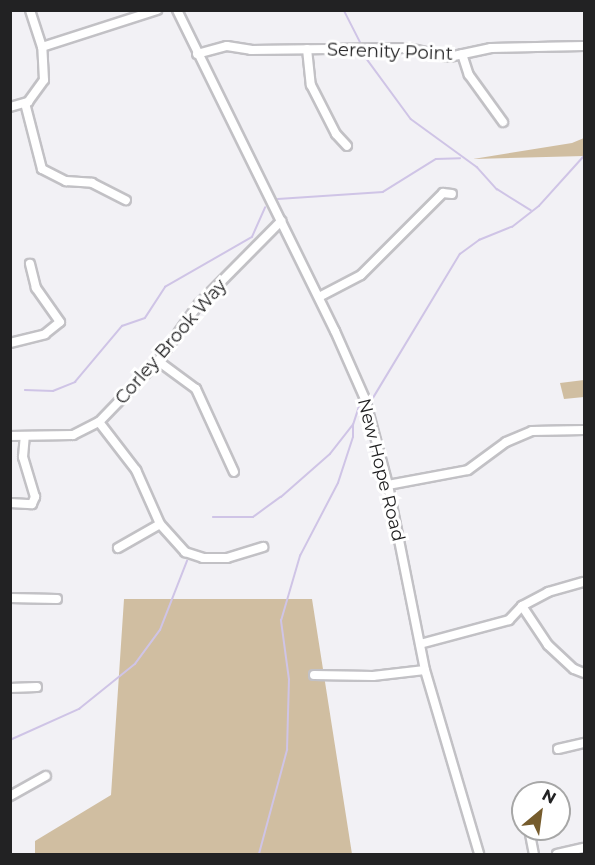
<!DOCTYPE html>
<style>
body{margin:0}
#map{position:relative;width:595px;height:865px;overflow:hidden;background:#f2f1f5;font-family:Montserrat,sans-serif}
div>[style]{position:absolute}
[style*='--x']{left:calc(var(--x)*1px);top:calc(var(--y)*1px);width:calc(var(--w)*1px);rotate:calc(var(--a)*1deg)}
.green>*{inset:0;background:#d0bea1}
.stream>*{height:1.5px;margin:-0.75px;padding:0 0.75px;transform-origin:0.75px;border-radius:0.75px;background:#cfc4e6}
.roads{filter:drop-shadow(2px 0 #c2c1c5) drop-shadow(-2px 0 #c2c1c5) drop-shadow(0 2px #c2c1c5) drop-shadow(0 -2px #c2c1c5)}
.minor>*{height:8px;margin:-4px;padding:0 4px;transform-origin:4px;border-radius:4px;background:#fff}
span{translate:-50% -50%;white-space:nowrap;text-align:center;line-height:1.15;-webkit-text-stroke:6px #fff;paint-order:stroke}
.street-label{font-size:18px;color:#222223}
.frame{position:absolute;inset:0;border:12px solid #222223;pointer-events:none}
.north{position:absolute;left:511px;top:781px;width:60px;height:60px;box-sizing:border-box;background:#fff;border:2px solid #a7a7a7;border-radius:50%;rotate:29deg;font-size:16px;font-weight:700;line-height:24px;text-align:center;color:#222223}
.north::after{content:'';display:block;margin:auto;width:21px;height:27px;background:#765c2d;clip-path:polygon(50% 0,100% 100%,50% 72%,0 100%)}
</style>
<div id="map">
<div class="green">
<div style="clip-path:polygon(584px 138px,584px 156px,473px 159px,572px 143px)"></div>
<div style="clip-path:polygon(584px 380px,584px 397px,564px 399px,560px 383px)"></div>
<div style="clip-path:polygon(124px 599px,312px 599px,352px 854px,35px 854px,35px 841px,111px 795px)"></div>
</div>
<div class="stream">
<div style="--x:344;--y:10;--w:36;--a:63"></div>
<div style="--x:364;--y:55;--w:79;--a:53.7"></div>
<div style="--x:411;--y:119;--w:82;--a:36"></div>
<div style="--x:477;--y:167;--w:30;--a:48"></div>
<div style="--x:497;--y:189;--w:40;--a:32"></div>
<div style="--x:278;--y:199;--w:105;--a:-3.8"></div>
<div style="--x:383;--y:192;--w:62;--a:-31.9"></div>
<div style="--x:436;--y:159;--w:24;--a:-2"></div>
<div style="--x:25;--y:390;--w:28;--a:2"></div>
<div style="--x:53;--y:391;--w:24;--a:-22"></div>
<div style="--x:75;--y:382;--w:73;--a:-50"></div>
<div style="--x:122;--y:326;--w:24;--a:-19"></div>
<div style="--x:145;--y:318;--w:37;--a:-57"></div>
<div style="--x:165;--y:287;--w:100;--a:-29.9"></div>
<div style="--x:252;--y:237;--w:32;--a:-66"></div>
<div style="--x:373;--y:398;--w:168;--a:-58.9"></div>
<div style="--x:460;--y:254;--w:24;--a:-36"></div>
<div style="--x:479;--y:240;--w:35;--a:-22"></div>
<div style="--x:512;--y:227;--w:34;--a:-38"></div>
<div style="--x:539;--y:206;--w:67;--a:-48"></div>
<div style="--x:213;--y:517;--w:40;--a:0"></div>
<div style="--x:253;--y:517;--w:34;--a:-36"></div>
<div style="--x:281;--y:497;--w:65;--a:-41.3"></div>
<div style="--x:330;--y:454;--w:37;--a:-52"></div>
<div style="--x:353;--y:425;--w:22;--a:-72"></div>
<div style="--x:10;--y:740;--w:76;--a:-24.2"></div>
<div style="--x:79;--y:709;--w:72;--a:-38.8"></div>
<div style="--x:135;--y:664;--w:42;--a:-53.7"></div>
<div style="--x:160;--y:630;--w:74;--a:-68.6"></div>
<div style="--x:259;--y:854;--w:108;--a:-74.9"></div>
<div style="--x:287;--y:750;--w:70;--a:-88.4"></div>
<div style="--x:289;--y:680;--w:60;--a:-97.7"></div>
<div style="--x:281;--y:621;--w:68;--a:-73.7"></div>
<div style="--x:300;--y:556;--w:82;--a:-62.5"></div>
<div style="--x:338;--y:483;--w:48;--a:-71.9"></div>
<div style="--x:353;--y:437;--w:12;--a:-90"></div>
</div>
<div class="roads">
<div class="minor">
<div style="--x:177;--y:10;--w:358;--a:63.8"></div>
<div style="--x:335;--y:331;--w:74;--a:66.2"></div>
<div style="--x:365;--y:399;--w:89;--a:75"></div>
<div style="--x:388;--y:485;--w:189;--a:78.7"></div>
<div style="--x:425;--y:670;--w:192;--a:73.6"></div>
<div style="--x:42;--y:47;--w:121;--a:-17.8"></div>
<div style="--x:307;--y:49;--w:36;--a:84"></div>
<div style="--x:311;--y:85;--w:55;--a:63"></div>
<div style="--x:336;--y:134;--w:16;--a:47"></div>
<div style="--x:197;--y:54;--w:31;--a:-15"></div>
<div style="--x:227;--y:46;--w:24;--a:9"></div>
<div style="--x:251;--y:50;--w:156;--a:-0.7"></div>
<div style="--x:407;--y:48;--w:43;--a:12.1"></div>
<div style="--x:449;--y:57;--w:43;--a:-12.1"></div>
<div style="--x:491;--y:48;--w:93;--a:-1.2"></div>
<div style="--x:462;--y:54;--w:22;--a:72"></div>
<div style="--x:469;--y:75;--w:58;--a:54.1"></div>
<div style="--x:25;--y:103;--w:68;--a:75.6"></div>
<div style="--x:42;--y:169;--w:27;--a:27"></div>
<div style="--x:66;--y:181;--w:26;--a:4"></div>
<div style="--x:92;--y:183;--w:38;--a:27"></div>
<div style="--x:10;--y:107;--w:19;--a:-16"></div>
<div style="--x:28;--y:102;--w:27;--a:-54"></div>
<div style="--x:44;--y:80;--w:33;--a:-93"></div>
<div style="--x:42;--y:47;--w:39;--a:-108"></div>
<div style="--x:319;--y:297;--w:47;--a:-27.6"></div>
<div style="--x:361;--y:275;--w:116;--a:-45"></div>
<div style="--x:443;--y:193;--w:9;--a:6"></div>
<div style="--x:10;--y:343;--w:36;--a:-14"></div>
<div style="--x:45;--y:334;--w:19;--a:-39"></div>
<div style="--x:60;--y:322;--w:42;--a:-125.2"></div>
<div style="--x:36;--y:288;--w:25;--a:-104"></div>
<div style="--x:158;--y:361;--w:47;--a:36.4"></div>
<div style="--x:196;--y:389;--w:91;--a:65.4"></div>
<div style="--x:99;--y:422;--w:61;--a:52.4"></div>
<div style="--x:136;--y:470;--w:59;--a:66"></div>
<div style="--x:160;--y:524;--w:38;--a:48"></div>
<div style="--x:185;--y:552;--w:19;--a:18"></div>
<div style="--x:203;--y:558;--w:24;--a:0"></div>
<div style="--x:227;--y:558;--w:38;--a:-17"></div>
<div style="--x:10;--y:436;--w:63;--a:-0.9"></div>
<div style="--x:73;--y:435;--w:29;--a:-27"></div>
<div style="--x:99;--y:422;--w:85;--a:-46"></div>
<div style="--x:158;--y:361;--w:70;--a:-54.3"></div>
<div style="--x:199;--y:304;--w:117;--a:-45.3"></div>
<div style="--x:388;--y:485;--w:81;--a:-10.6"></div>
<div style="--x:468;--y:470;--w:47;--a:-36.4"></div>
<div style="--x:506;--y:442;--w:28;--a:-23"></div>
<div style="--x:532;--y:431;--w:52;--a:-1.1"></div>
<div style="--x:10;--y:503;--w:22;--a:3"></div>
<div style="--x:32;--y:504;--w:8;--a:-67"></div>
<div style="--x:35;--y:497;--w:42;--a:-106.7"></div>
<div style="--x:23;--y:457;--w:21;--a:-85"></div>
<div style="--x:118;--y:548;--w:48;--a:-29.7"></div>
<div style="--x:10;--y:598;--w:47;--a:1.2"></div>
<div style="--x:522;--y:606;--w:47;--a:56.3"></div>
<div style="--x:548;--y:645;--w:35;--a:43"></div>
<div style="--x:574;--y:669;--w:11;--a:22"></div>
<div style="--x:420;--y:644;--w:92;--a:-15.1"></div>
<div style="--x:509;--y:620;--w:19;--a:-47"></div>
<div style="--x:522;--y:606;--w:30;--a:-28"></div>
<div style="--x:548;--y:592;--w:37;--a:-16"></div>
<div style="--x:314;--y:675;--w:59;--a:1"></div>
<div style="--x:373;--y:676;--w:52;--a:-6.6"></div>
<div style="--x:10;--y:688;--w:27;--a:-2"></div>
<div style="--x:558;--y:749;--w:27;--a:-13"></div>
<div style="--x:10;--y:796;--w:41;--a:-29.1"></div>
<div style="--x:529;--y:829;--w:25;--a:79"></div>
<div style="--x:557;--y:854;--w:28;--a:-13"></div>
</div>
</div>
<div class="street-label">
<span style="left:390px;top:52px;rotate:2deg">Serenity Point</span>
<span style="left:171px;top:342px;rotate:-49deg">Corley Brook Way</span>
<span style="left:381px;top:470px;rotate:76deg">New Hope Road</span>
</div>
<div class="frame"></div>
<div class="north">N</div>
</div>
